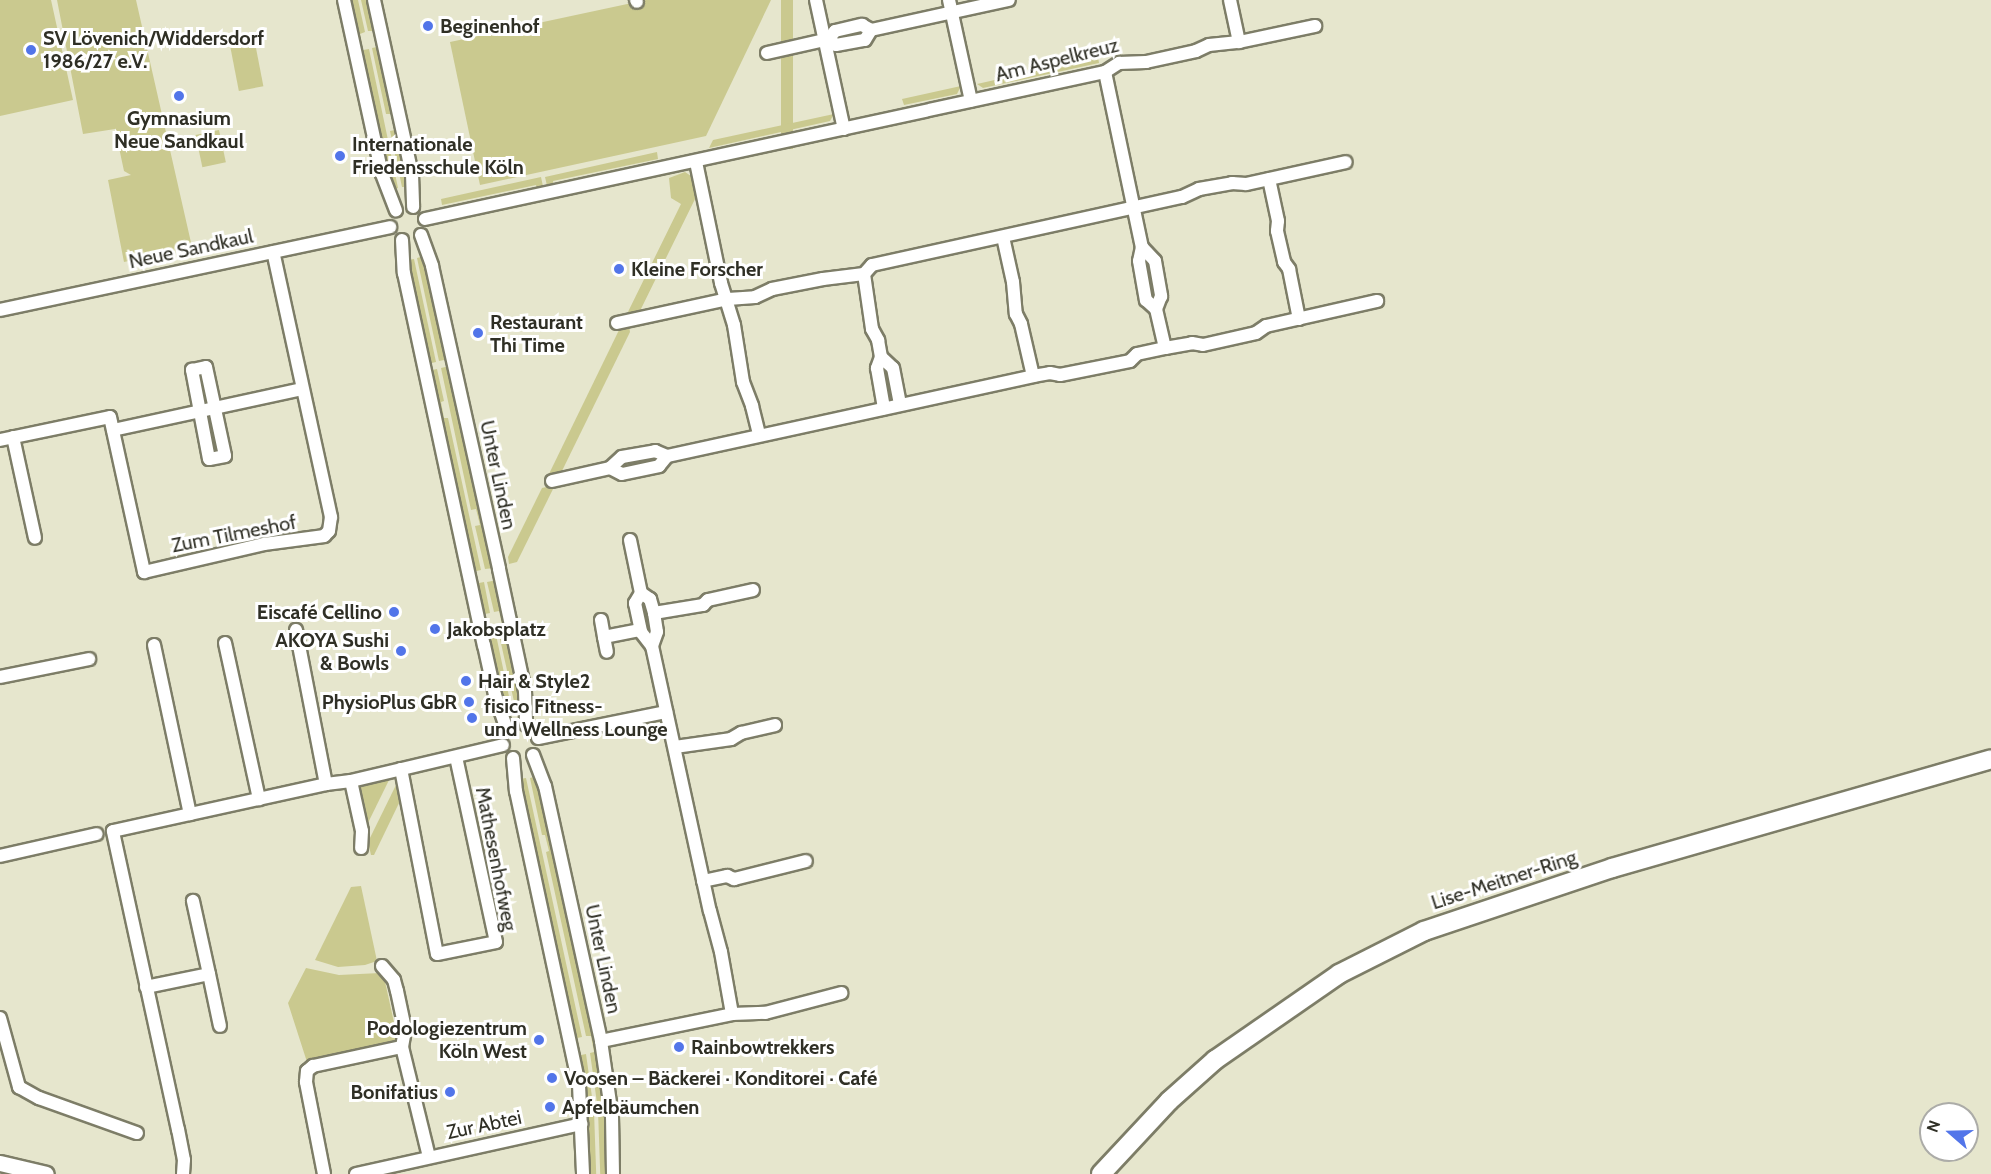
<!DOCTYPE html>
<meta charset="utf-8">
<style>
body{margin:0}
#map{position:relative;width:1991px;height:1174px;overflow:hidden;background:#e6e6cd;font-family:Cabin,sans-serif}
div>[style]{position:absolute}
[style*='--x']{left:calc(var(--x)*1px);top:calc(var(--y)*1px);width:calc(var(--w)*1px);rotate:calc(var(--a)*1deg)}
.green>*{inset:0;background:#cac98f;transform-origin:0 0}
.roads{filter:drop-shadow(2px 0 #7d7d67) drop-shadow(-2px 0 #7d7d67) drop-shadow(0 2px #7d7d67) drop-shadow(0 -2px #7d7d67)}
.minor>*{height:12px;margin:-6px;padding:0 6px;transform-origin:6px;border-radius:6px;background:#fff}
.tertiary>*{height:15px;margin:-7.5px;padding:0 7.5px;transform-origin:7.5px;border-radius:7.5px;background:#fff}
.secondary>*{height:18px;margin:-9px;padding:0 9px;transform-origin:9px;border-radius:9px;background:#fff}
.dots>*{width:16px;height:16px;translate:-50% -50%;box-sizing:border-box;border:3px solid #fff;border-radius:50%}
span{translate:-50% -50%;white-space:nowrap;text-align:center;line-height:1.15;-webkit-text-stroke:6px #fff;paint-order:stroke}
.poi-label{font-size:20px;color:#2f2f25;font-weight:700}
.left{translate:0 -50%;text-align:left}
.right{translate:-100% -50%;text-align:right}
.street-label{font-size:20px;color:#2f2f25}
.north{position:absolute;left:1919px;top:1102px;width:60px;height:60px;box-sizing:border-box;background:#fff;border:2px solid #acaca8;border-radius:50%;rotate:290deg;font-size:16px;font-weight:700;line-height:24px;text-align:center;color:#2f2f25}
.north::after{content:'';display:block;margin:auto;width:21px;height:27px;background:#5275e9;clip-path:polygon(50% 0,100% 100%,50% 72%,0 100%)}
</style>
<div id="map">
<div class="green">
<div style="clip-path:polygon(0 0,51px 0,73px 100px,0 116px)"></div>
<div style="clip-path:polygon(57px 0,136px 0,192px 247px,124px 262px,108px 180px,131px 175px,124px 171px,115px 129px,83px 134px)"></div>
<div style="clip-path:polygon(347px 0,358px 0,365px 32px,360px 34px,363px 50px,369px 49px,398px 188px,391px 191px)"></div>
<div style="clip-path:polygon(361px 0,371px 0,409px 187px,402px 187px,390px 131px,395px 130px,391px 114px,386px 114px,372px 48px,377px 47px,373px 31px,368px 31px)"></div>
<div style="clip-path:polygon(646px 0,771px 0,706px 136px,480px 185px,450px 42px)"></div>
<div style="left:781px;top:0;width:12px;height:149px"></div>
<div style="left:255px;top:43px;width:44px;height:25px;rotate:79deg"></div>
<div style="clip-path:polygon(1098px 57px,1099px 63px,983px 88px,977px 84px)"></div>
<div style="clip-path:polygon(961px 86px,957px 94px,904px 105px,902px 99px)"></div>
<div style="clip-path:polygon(834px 114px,830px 121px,709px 148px,713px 140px)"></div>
<div style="left:219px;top:130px;width:33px;height:24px;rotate:78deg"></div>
<div style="clip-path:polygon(657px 152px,658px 159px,553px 181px,554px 188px,548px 190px,545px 177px)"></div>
<div style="clip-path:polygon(685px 172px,691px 176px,696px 197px,638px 315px,625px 318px,681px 204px,671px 198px,669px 178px)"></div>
<div style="clip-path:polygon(541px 177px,544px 191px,538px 192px,536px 185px,442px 205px,441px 199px)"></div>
<div style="clip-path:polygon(424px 256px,449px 359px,439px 361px,417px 258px)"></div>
<div style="clip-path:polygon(414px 259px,436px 362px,427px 364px,407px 260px)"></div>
<div style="clip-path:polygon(629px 326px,630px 332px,560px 475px,547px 478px,620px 328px)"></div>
<div style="clip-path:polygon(450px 366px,494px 568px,485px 569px,475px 526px,480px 525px,476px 509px,471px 510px,441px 368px)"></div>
<div style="clip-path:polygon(437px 369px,444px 401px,441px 402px,444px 418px,448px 418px,481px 570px,472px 572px,428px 371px)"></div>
<div style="clip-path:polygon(555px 485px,517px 562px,509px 564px,508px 557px,542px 488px)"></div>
<div style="clip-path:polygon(497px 580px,520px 687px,521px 706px,515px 706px,498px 630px,503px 629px,499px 611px,494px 612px,487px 582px)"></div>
<div style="clip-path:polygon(484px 582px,490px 613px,485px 614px,489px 631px,495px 630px,511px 706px,504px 710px,474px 584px)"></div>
<div style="clip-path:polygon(537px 776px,542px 792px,601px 1067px,606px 1102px,597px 1103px,590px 1053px,594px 1052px,591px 1036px,586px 1036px,546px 852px,549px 851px,545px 835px,542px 835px,530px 778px)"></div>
<div style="clip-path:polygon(390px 778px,365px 829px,357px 791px,361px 784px)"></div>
<div style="clip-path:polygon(526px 778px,582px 1037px,577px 1038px,581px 1055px,586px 1054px,593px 1104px,584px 1105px,519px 779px)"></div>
<div style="clip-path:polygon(396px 785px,400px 801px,374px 855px,371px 855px,368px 842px)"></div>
<div style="clip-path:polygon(361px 886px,377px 961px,365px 965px,338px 967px,315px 960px,351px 887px)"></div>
<div style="clip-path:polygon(306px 968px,339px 975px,380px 973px,384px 977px,397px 1036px,395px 1041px,307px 1062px,288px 1003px)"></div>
<div style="left:607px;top:1110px;width:64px;height:9px;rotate:88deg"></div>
<div style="left:594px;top:1111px;width:63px;height:9px;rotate:88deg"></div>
</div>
<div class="roads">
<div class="minor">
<div style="--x:344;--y:0;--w:178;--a:77.7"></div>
<div style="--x:382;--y:174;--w:39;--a:69"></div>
<div style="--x:374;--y:0;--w:178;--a:77.7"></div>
<div style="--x:412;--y:174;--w:33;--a:88"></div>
<div style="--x:636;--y:0;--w:2;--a:63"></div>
<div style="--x:816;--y:0;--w:132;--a:77.8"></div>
<div style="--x:949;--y:0;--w:103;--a:77.7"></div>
<div style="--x:1230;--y:0;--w:43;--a:77.9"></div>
<div style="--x:829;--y:39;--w:10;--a:-53"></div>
<div style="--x:835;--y:31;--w:28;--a:-13"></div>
<div style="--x:862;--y:25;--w:10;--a:29"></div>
<div style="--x:767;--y:53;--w:64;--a:-12.7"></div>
<div style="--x:829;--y:39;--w:9;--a:41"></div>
<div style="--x:836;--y:45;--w:29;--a:-10"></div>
<div style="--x:865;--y:40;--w:12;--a:-59"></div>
<div style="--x:871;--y:30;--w:141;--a:-12.3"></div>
<div style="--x:1105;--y:72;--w:179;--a:78.1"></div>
<div style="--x:1142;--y:247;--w:14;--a:102"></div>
<div style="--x:1139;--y:261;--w:40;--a:80"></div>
<div style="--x:1146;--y:300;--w:13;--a:42"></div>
<div style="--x:1156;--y:309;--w:40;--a:77"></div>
<div style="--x:696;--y:162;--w:124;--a:78.3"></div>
<div style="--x:721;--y:283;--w:44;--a:72.8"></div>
<div style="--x:734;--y:325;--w:58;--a:81"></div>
<div style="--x:743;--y:382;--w:26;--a:69"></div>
<div style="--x:752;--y:406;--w:30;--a:76"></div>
<div style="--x:1269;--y:179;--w:43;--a:77.9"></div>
<div style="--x:1278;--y:221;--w:10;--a:96"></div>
<div style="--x:1277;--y:231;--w:32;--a:77"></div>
<div style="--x:1284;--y:262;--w:9;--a:54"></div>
<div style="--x:1289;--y:269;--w:51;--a:78.7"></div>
<div style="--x:425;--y:219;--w:696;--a:-12.2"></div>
<div style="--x:1105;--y:72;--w:17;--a:-33"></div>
<div style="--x:1119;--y:63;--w:27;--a:-2"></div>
<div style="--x:1146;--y:62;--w:51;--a:-12.4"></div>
<div style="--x:1196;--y:51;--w:14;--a:-25"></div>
<div style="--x:1209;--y:45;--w:30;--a:-6"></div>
<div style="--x:1239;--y:42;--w:78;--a:-11.9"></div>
<div style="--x:421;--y:235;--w:33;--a:70"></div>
<div style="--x:432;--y:266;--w:310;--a:77.5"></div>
<div style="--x:499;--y:569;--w:125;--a:78"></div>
<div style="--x:525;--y:691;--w:34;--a:88"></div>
<div style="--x:1003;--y:237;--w:46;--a:77.5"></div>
<div style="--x:1013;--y:282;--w:32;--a:85"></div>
<div style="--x:1016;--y:314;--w:11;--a:63"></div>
<div style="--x:1021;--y:324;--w:53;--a:77"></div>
<div style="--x:1033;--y:376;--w:17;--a:-10"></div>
<div style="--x:1050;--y:373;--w:10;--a:11"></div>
<div style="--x:1060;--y:375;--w:71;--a:-11.3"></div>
<div style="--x:1130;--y:361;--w:10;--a:-45"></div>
<div style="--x:1137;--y:354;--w:29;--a:-12"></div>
<div style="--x:1165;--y:348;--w:27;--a:-10"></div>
<div style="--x:1192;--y:343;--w:11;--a:10"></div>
<div style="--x:1203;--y:345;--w:54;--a:-12.8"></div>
<div style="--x:1256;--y:333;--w:12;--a:-35"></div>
<div style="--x:1266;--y:326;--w:114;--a:-12.7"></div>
<div style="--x:402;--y:240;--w:33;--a:87"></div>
<div style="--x:404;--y:273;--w:381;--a:77.9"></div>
<div style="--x:484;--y:645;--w:51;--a:77.6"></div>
<div style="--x:495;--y:695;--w:37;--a:71"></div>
<div style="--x:1142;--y:247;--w:19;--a:47"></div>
<div style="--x:1155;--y:261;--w:36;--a:80"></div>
<div style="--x:1161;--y:296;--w:14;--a:111"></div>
<div style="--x:864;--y:274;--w:56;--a:81.7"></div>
<div style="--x:872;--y:329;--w:13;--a:61"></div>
<div style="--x:878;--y:340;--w:17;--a:80"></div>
<div style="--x:881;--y:357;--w:16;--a:43"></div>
<div style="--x:893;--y:368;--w:37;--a:79"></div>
<div style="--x:0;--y:310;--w:399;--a:-12"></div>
<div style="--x:617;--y:323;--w:114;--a:-12.2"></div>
<div style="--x:728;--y:299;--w:27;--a:-4"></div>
<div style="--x:755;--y:297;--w:19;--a:-25"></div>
<div style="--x:772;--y:289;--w:52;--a:-11.1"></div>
<div style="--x:823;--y:279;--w:41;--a:-7"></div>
<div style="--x:864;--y:274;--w:12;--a:-48"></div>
<div style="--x:872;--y:265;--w:317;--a:-12.4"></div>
<div style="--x:1182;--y:197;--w:19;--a:-25"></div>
<div style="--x:1199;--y:189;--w:34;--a:-10"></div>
<div style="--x:1232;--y:183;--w:14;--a:4"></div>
<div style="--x:1246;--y:184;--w:102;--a:-12.4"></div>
<div style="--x:881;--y:357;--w:12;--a:110"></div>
<div style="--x:877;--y:368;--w:41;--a:80.1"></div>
<div style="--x:206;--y:367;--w:91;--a:77.9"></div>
<div style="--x:225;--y:456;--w:16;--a:169"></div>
<div style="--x:209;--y:459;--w:91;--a:-100.8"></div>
<div style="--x:192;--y:370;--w:14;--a:-12"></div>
<div style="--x:113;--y:430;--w:193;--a:-12.2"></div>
<div style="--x:13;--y:437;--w:103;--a:77.7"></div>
<div style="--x:0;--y:440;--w:112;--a:-11.8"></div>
<div style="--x:110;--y:417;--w:159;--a:77.6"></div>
<div style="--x:144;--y:572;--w:123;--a:-13.1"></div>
<div style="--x:264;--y:544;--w:61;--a:-7.6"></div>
<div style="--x:324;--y:536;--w:7;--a:-45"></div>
<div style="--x:329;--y:531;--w:14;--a:-82"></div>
<div style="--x:331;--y:517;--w:271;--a:-102.3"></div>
<div style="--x:610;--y:468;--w:16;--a:-43"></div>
<div style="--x:622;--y:457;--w:34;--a:-10"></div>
<div style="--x:655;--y:451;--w:13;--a:23"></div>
<div style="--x:552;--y:481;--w:59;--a:-12.6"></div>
<div style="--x:610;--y:468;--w:13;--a:27"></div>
<div style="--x:622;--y:474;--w:38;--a:-12"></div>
<div style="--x:659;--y:466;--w:13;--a:-51"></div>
<div style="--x:667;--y:456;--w:375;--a:-12.3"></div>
<div style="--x:630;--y:540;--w:54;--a:78.3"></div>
<div style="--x:641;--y:593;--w:11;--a:34"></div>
<div style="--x:650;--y:599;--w:15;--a:74"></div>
<div style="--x:654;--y:613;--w:19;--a:81"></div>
<div style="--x:657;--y:632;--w:15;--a:110"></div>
<div style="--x:652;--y:646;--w:271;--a:77.7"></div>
<div style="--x:710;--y:911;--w:42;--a:75"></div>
<div style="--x:721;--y:952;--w:63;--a:79.9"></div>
<div style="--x:641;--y:593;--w:12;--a:121"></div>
<div style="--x:635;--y:603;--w:30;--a:78"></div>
<div style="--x:641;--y:632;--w:18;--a:52"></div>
<div style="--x:654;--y:613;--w:50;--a:-9.3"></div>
<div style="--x:703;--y:605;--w:7;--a:-45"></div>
<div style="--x:708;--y:600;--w:46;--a:-12.5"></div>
<div style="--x:601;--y:620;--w:17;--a:80"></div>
<div style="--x:604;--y:637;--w:37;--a:-11"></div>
<div style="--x:296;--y:630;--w:157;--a:79"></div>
<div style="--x:604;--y:637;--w:15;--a:79"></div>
<div style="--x:225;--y:643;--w:160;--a:77.7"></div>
<div style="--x:154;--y:645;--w:173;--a:78"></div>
<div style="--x:0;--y:677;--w:91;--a:-11.4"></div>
<div style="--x:538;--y:738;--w:131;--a:-11.5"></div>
<div style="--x:675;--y:747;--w:57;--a:-8.1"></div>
<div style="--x:731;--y:739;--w:12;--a:-31"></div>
<div style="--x:741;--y:733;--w:35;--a:-13"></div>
<div style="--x:533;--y:755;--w:33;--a:69"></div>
<div style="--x:545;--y:786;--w:261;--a:77.6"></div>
<div style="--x:601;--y:1041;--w:76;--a:81.7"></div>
<div style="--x:612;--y:1116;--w:58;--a:89"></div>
<div style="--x:513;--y:758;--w:33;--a:85"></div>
<div style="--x:516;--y:791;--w:301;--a:77.9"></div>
<div style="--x:579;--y:1085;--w:89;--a:87.4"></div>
<div style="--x:401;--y:769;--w:188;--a:79"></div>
<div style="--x:437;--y:954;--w:60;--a:-11.5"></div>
<div style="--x:496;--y:942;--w:189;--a:-102.2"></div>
<div style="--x:351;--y:781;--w:51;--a:77.6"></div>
<div style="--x:362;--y:831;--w:17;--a:93"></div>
<div style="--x:0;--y:856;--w:99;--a:-12.8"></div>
<div style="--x:703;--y:881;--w:25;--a:-12"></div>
<div style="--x:727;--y:876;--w:8;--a:23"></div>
<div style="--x:734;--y:879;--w:74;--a:-14"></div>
<div style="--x:382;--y:966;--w:18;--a:49"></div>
<div style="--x:394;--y:980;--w:11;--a:75"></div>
<div style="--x:397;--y:991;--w:40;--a:78"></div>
<div style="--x:405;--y:1030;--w:17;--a:100"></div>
<div style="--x:402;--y:1047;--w:113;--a:76.2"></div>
<div style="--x:209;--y:974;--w:53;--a:78.1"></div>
<div style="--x:146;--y:987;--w:64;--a:-11.7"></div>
<div style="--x:209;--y:974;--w:75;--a:-102.4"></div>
<div style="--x:0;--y:1018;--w:72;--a:74.6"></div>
<div style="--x:19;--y:1087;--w:23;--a:29"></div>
<div style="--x:39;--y:1098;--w:104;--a:19.7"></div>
<div style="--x:601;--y:1041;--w:134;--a:-11.6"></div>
<div style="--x:732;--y:1014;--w:33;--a:-2"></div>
<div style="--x:765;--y:1013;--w:79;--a:-14.7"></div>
<div style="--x:183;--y:1174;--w:14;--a:-86"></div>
<div style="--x:184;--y:1160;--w:31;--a:-101"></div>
<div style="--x:178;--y:1130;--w:306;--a:-102.3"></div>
<div style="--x:113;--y:831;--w:218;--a:-12.4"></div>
<div style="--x:326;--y:784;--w:25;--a:-7"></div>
<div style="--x:351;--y:781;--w:156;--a:-13.3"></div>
<div style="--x:324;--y:1174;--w:94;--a:-101.1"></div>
<div style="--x:306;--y:1082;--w:11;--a:-85"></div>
<div style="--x:307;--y:1071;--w:8;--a:-40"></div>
<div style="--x:313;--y:1066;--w:91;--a:-12.1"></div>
<div style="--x:356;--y:1174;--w:231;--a:-12.5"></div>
</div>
<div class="tertiary">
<div style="--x:0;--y:1163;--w:47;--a:13.4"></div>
</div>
<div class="secondary">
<div style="--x:1101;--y:1174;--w:100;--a:-47"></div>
<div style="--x:1169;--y:1101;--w:62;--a:-41.7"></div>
<div style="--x:1215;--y:1060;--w:151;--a:-34.7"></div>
<div style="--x:1339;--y:974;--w:95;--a:-26.8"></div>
<div style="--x:1424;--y:931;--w:198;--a:-18.5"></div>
<div style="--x:1612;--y:868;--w:394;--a:-16"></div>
</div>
</div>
<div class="dots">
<div style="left:428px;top:26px;background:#5275e9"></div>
<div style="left:31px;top:50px;background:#5275e9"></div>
<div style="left:179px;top:96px;background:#5275e9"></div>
<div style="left:340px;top:156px;background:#5275e9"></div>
<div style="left:619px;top:269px;background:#5275e9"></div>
<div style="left:478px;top:333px;background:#5275e9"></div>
<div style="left:394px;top:612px;background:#5275e9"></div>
<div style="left:435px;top:629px;background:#5275e9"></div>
<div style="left:401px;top:651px;background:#5275e9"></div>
<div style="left:466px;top:681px;background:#5275e9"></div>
<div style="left:469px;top:702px;background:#5275e9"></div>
<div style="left:472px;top:718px;background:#5275e9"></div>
<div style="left:539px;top:1040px;background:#5275e9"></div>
<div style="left:679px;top:1047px;background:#5275e9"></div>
<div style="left:552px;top:1078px;background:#5275e9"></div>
<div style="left:450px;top:1092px;background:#5275e9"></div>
<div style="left:550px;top:1107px;background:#5275e9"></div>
</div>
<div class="poi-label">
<span class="left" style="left:440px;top:26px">Beginenhof</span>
<span class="left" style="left:43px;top:50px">SV Lövenich/Widdersdorf<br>1986/27 e.V.</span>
<span style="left:179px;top:130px">Gymnasium<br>Neue Sandkaul</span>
<span class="left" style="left:352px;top:156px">Internationale<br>Friedensschule Köln</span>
<span class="left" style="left:631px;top:269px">Kleine Forscher</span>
<span class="left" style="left:490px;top:334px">Restaurant<br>Thi Time</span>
<span class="right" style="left:382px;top:612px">Eiscafé Cellino</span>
<span class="left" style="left:447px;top:629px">Jakobsplatz</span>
<span class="right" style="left:389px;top:652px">AKOYA Sushi<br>&amp; Bowls</span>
<span class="left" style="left:478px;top:681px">Hair &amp; Style2</span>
<span class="right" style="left:457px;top:702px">PhysioPlus GbR</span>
<span class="left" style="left:484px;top:718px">fisico Fitness-<br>und Wellness Lounge</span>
<span class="right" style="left:527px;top:1040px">Podologiezentrum<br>Köln West</span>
<span class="left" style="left:691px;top:1047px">Rainbowtrekkers</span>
<span class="left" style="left:564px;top:1078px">Voosen – Bäckerei · Konditorei · Café</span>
<span class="right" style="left:438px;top:1092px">Bonifatius</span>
<span class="left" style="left:562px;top:1107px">Apfelbäumchen</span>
</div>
<div class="street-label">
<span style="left:1057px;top:60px;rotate:-14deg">Am Aspelkreuz</span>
<span style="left:191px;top:249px;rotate:-12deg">Neue Sandkaul</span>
<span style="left:498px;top:475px;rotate:78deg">Unter Linden</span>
<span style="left:234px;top:534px;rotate:-11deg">Zum Tilmeshof</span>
<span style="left:496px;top:859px;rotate:79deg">Mathesenhofweg</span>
<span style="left:1504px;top:880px;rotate:-18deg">Lise-Meitner-Ring</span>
<span style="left:603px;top:959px;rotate:78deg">Unter Linden</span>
<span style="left:484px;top:1125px;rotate:-12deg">Zur Abtei</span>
</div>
<div class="north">N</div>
</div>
